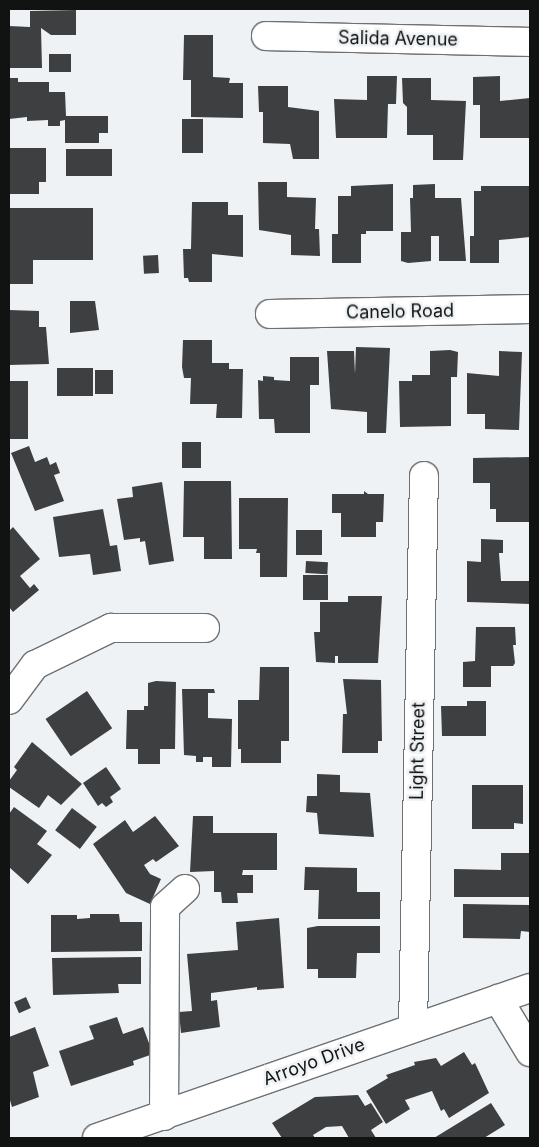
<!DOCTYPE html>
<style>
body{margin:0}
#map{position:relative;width:539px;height:1147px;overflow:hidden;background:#eff2f4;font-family:Inter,sans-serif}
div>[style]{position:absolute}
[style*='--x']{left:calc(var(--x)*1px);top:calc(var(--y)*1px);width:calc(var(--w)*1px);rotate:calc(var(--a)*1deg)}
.building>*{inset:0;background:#3d3f41;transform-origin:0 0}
.roads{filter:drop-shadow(1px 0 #6e7173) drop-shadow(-1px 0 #6e7173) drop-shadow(0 1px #6e7173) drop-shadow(0 -1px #6e7173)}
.minor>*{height:28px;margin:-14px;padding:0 14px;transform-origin:14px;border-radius:14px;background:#fff}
span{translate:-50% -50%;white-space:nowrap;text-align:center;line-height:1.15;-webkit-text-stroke:5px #eff2f4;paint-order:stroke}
.street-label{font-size:18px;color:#111212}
.frame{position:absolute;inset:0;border:10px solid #111212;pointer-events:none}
</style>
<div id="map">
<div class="building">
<div style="clip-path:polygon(76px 10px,76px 35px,51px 35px,41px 28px,42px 68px,9px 68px,9px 26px,30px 27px,30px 11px)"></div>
<div style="clip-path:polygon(184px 35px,213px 35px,213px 77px,230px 78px,229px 83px,243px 83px,243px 118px,191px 117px,191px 80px,183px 80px)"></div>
<div style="left:49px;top:54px;width:22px;height:18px"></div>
<div style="clip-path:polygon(367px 76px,397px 76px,396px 104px,388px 104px,387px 138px,336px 138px,334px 99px,367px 100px)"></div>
<div style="clip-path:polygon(500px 76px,500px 101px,530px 98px,530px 138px,480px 138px,480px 105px,473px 105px,473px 77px)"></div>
<div style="clip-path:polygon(9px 78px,18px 78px,18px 82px,49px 82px,49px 92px,65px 92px,66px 116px,108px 116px,108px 133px,99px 133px,99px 143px,65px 143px,65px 120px,60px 121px,60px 126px,48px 126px,48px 120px,27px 121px,27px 117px,9px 119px)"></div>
<div style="clip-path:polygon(402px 78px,431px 78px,431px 100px,466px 101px,463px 160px,433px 160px,433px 135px,407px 135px,407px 107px,403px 103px)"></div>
<div style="clip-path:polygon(258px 86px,288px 86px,288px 107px,319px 111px,319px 159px,293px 159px,290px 144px,263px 143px,263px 112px,259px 112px)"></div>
<div style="left:182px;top:119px;width:21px;height:34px"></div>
<div style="clip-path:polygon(9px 148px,46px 148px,46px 182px,39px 182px,39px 194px,9px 194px)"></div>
<div style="left:66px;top:149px;width:46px;height:27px"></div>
<div style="clip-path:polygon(258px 182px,287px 182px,287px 197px,316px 198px,315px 229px,319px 229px,320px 256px,291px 255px,291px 235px,259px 230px)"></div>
<div style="clip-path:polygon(393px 184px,393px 231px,366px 231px,366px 234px,361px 234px,361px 263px,332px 263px,332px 234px,338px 234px,338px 196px,351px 196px,351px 186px)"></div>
<div style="clip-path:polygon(435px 184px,435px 198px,461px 198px,466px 261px,439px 261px,439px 236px,431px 236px,431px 261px,408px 263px,401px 261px,401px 232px,411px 232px,410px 198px,413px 198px,413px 185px)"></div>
<div style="clip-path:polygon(481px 186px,530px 186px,530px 237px,499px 240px,499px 263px,470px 263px,470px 236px,474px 236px,474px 191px,481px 191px)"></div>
<div style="clip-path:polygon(192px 202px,228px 202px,228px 215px,243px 215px,243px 257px,212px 254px,212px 282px,189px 282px,188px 278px,184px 278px,183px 249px,191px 249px)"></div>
<div style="clip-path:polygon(9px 208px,93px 208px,93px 260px,33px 260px,33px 284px,9px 284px)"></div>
<div style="left:158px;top:255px;width:18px;height:15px;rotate:87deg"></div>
<div style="clip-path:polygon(70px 301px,95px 301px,99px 330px,70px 333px)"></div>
<div style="clip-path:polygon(9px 310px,39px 311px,39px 327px,46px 327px,49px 364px,9px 365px)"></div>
<div style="clip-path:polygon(183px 340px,212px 340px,212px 363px,229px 363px,229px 369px,243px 369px,242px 418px,216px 418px,217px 404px,190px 404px,191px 378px,184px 378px,182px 367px)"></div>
<div style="clip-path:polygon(356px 347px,390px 348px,386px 433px,367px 433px,367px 412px,331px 409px,327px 351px,354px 351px,355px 374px)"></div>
<div style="clip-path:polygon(450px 350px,458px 352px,457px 377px,451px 377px,451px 426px,400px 427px,399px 381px,412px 381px,412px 375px,430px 375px,430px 351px)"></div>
<div style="clip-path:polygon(499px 351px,522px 352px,519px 430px,485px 429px,485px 414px,467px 414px,467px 373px,499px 376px)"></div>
<div style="clip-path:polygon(290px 357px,319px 357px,319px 385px,310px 385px,310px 433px,275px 433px,274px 419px,259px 419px,258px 380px,263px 381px,263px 376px,274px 377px,274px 380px,290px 381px)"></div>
<div style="left:93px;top:368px;width:28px;height:36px;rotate:90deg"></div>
<div style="left:95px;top:370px;width:18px;height:24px"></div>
<div style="left:9px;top:381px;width:19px;height:58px"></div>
<div style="left:182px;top:442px;width:19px;height:26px"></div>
<div style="clip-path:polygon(29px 446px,35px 462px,47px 457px,50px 465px,56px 462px,60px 473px,54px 475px,64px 501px,35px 511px,11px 453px)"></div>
<div style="clip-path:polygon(530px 457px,530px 522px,496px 522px,496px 509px,490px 509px,490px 483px,473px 483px,473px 458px)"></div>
<div style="clip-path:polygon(184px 481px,231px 481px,232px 559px,204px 559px,204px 537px,183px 537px)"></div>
<div style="clip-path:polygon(162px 482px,174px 561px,149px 565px,145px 541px,140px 542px,140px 538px,124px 540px,117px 499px,133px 497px,132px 487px)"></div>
<div style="clip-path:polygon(364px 491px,368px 494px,384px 494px,383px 522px,376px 522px,376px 537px,341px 537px,341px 513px,332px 513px,332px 494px,364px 494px)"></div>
<div style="clip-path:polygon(239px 498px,288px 498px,287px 577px,260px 577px,260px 553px,256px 553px,257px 549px,239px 549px)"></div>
<div style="clip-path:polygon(103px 509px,110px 546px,117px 545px,121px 571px,93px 575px,90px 554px,59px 557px,53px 517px)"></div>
<div style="clip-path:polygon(13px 527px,40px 559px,20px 576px,30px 588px,34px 584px,39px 590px,13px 612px,9px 607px,9px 531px)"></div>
<div style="left:296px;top:530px;width:26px;height:25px"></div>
<div style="clip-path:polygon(481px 539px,503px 540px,503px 553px,499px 553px,501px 581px,530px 581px,530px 604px,467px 602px,467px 561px,481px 562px)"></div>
<div style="left:306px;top:561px;width:22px;height:12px;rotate:3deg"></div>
<div style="left:303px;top:575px;width:25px;height:25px"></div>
<div style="clip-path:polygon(348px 596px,382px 596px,378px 663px,338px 663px,338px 656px,335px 656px,335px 663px,316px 662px,314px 632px,320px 632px,320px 602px,348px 602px)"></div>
<div style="clip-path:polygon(476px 627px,515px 627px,516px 645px,513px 645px,515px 663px,513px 666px,491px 666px,491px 687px,463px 687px,463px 662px,475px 661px)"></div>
<div style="clip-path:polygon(260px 667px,289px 667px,289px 741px,281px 741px,281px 763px,241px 763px,241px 749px,238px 749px,238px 700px,259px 700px)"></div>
<div style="clip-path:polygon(343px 679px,381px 680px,382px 741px,378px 741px,378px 753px,342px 753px,343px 714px,347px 714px)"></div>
<div style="clip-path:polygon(156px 681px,176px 682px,175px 749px,160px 749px,160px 764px,138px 764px,138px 749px,126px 749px,127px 710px,144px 710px,144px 706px,148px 706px,148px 683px)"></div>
<div style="clip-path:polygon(182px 689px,214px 689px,215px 693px,208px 693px,208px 718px,232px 719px,231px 767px,212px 767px,212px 757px,203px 757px,203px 762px,196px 762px,196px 756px,184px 755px)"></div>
<div style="left:87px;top:691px;width:45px;height:50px;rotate:56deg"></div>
<div style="clip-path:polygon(467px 701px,486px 701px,486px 736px,442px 736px,441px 706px,467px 706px)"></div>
<div style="clip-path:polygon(32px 742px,82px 784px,61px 805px,48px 795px,39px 808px,9px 787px,9px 781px,17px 770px,14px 767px)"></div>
<div style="clip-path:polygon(106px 767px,121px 789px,110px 797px,113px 802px,106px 807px,102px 803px,98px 806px,83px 783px)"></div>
<div style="clip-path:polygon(317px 774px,340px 775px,340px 792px,370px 793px,374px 837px,319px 834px,317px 813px,306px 812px,307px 796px,317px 796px)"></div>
<div style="clip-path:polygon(472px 785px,523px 785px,523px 824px,514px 823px,514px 829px,472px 829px)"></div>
<div style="clip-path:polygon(14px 807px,47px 831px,37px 844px,52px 855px,28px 884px,9px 867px,9px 814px)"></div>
<div style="left:72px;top:808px;width:31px;height:28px;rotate:37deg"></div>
<div style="clip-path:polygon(155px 816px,179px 846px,156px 862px,153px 859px,144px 865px,150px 874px,161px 879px,150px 904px,126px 893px,93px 844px,125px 820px,133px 832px)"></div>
<div style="clip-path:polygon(193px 816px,213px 816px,213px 833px,277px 833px,277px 870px,243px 870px,242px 875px,253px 875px,253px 893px,237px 893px,238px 903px,222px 903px,221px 892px,214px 892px,214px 871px,190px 872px)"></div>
<div style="clip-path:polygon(501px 853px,530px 853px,530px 897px,454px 897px,454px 869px,501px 870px)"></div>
<div style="clip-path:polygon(305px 867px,357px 868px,357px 892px,380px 892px,380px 919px,318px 919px,319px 890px,304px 890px)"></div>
<div style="clip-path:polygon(463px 904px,530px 905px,530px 932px,521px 931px,520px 939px,463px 938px)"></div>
<div style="clip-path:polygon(90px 914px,119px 914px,120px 922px,142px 922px,142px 951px,51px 952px,51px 915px,77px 915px,77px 919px,90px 918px)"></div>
<div style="clip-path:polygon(279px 918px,284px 988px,257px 990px,257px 987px,211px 993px,211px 1001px,217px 1000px,220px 1027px,181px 1033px,179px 1012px,192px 1011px,187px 954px,238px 950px,236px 922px)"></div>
<div style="clip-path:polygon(318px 926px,380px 926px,380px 953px,357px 953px,356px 978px,318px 978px,318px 969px,307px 969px,307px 928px)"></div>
<div style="clip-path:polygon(141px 957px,141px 984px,118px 984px,119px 993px,53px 995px,52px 958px)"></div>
<div style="left:26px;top:997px;width:12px;height:13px;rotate:66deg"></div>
<div style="clip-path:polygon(117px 1017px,123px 1034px,143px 1027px,153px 1054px,133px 1061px,134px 1065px,71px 1086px,59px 1051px,94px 1039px,89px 1026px)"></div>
<div style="clip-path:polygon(35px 1027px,49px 1066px,33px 1072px,39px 1097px,12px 1107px,9px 1097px,9px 1037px)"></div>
<div style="clip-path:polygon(464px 1052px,472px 1065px,475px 1063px,489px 1093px,449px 1118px,444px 1109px,441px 1111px,432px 1091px,405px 1100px,410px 1109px,386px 1124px,366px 1091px,388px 1078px,386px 1075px,415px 1065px,414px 1062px,436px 1058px,441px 1066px)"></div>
<div style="clip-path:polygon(358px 1095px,365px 1106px,371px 1103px,383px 1122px,371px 1130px,376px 1138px,349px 1138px,342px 1126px,326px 1127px,313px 1135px,315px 1138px,282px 1138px,272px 1123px,315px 1097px)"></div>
<div style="clip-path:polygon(491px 1103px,505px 1125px,484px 1138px,434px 1138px)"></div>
</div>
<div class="roads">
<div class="minor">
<div style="--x:266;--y:36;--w:264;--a:1.3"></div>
<div style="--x:270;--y:314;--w:260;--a:-1.1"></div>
<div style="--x:9;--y:700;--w:44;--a:-53.4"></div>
<div style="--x:35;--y:665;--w:85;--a:-26"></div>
<div style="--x:111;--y:628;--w:94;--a:0"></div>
<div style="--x:498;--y:999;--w:62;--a:58.9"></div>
<div style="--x:413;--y:1027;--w:551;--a:-88.86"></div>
<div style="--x:164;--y:1116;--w:209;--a:-89.7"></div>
<div style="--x:165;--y:907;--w:27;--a:-42"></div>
<div style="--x:97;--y:1138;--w:458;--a:-19.1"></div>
</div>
</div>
<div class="street-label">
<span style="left:398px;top:39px;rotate:1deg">Salida Avenue</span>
<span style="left:400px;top:312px;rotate:-1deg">Canelo Road</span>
<span style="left:418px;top:751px;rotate:-89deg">Light Street</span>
<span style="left:314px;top:1062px;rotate:-20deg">Arroyo Drive</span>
</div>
<div class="frame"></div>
</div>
